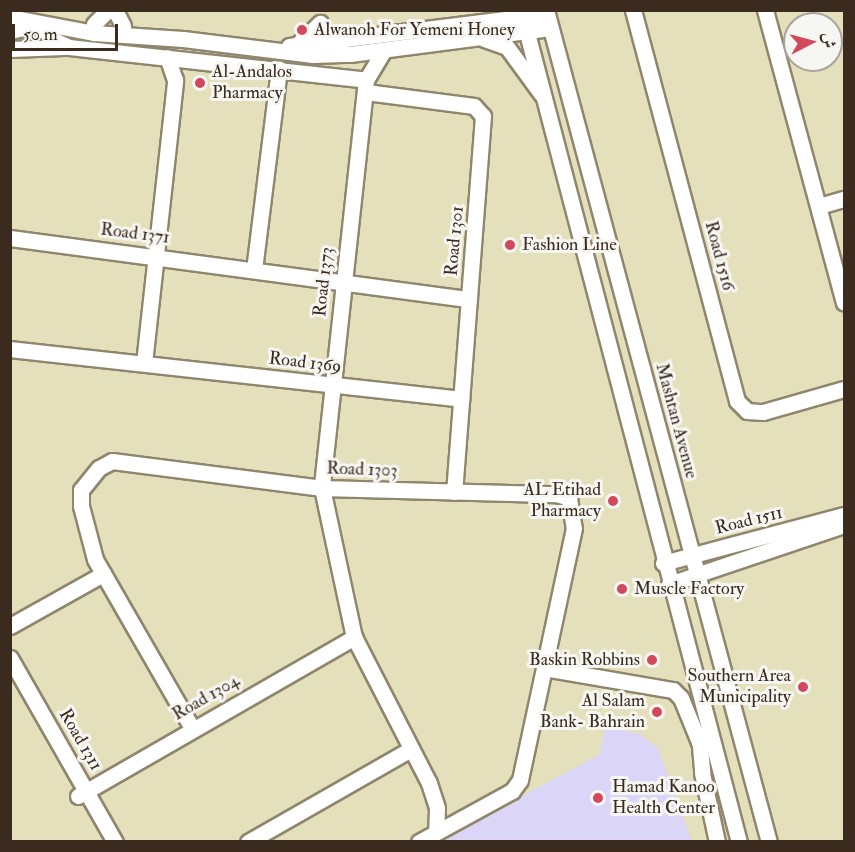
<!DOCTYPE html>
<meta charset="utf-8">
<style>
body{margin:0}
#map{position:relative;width:855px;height:852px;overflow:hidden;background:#e5e0bc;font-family:"IM FELL Double Pica",Amiri,serif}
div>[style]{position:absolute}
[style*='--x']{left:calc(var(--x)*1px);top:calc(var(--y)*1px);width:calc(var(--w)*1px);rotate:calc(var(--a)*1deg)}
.built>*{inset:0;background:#dbd6f7}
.roads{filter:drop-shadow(2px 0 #90856d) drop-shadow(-2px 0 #90856d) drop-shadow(0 2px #90856d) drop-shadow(0 -2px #90856d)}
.minor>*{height:15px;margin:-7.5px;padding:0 7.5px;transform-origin:7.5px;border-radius:7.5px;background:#fff}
.dots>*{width:16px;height:16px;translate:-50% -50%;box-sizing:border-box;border:3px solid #f6f6f2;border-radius:50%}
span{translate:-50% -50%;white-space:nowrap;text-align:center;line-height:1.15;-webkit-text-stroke:6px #f6f6f2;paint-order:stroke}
.poi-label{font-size:18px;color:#3b2a1e}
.left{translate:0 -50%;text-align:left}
.right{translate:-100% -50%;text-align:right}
.street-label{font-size:18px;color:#3b2a1e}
.frame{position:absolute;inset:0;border:12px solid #3b2a1e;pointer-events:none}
.north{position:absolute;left:783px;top:12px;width:60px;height:60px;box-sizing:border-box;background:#f6f6f2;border:2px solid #aba49d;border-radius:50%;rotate:84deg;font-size:16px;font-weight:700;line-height:24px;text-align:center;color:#3b2a1e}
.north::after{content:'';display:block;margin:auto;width:21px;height:27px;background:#d1495b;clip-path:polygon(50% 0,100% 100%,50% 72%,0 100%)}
.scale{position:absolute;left:12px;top:24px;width:106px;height:27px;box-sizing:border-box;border:3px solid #3b2a1e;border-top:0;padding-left:8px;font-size:18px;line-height:21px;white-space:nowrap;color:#3b2a1e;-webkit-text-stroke:4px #f6f6f2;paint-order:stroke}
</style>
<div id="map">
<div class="built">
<div style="clip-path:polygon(605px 728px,638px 733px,658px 748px,692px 841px,439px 841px,600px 754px)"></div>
</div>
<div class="roads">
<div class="minor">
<div style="--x:115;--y:10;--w:18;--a:63"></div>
<div style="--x:521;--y:10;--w:860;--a:75.32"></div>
<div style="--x:546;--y:10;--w:861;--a:75"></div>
<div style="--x:633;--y:10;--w:405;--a:75.1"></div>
<div style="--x:737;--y:401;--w:14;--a:45"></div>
<div style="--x:747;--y:411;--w:16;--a:4"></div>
<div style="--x:763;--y:412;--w:84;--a:-15.9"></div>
<div style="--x:765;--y:10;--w:303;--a:74.9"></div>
<div style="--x:10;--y:17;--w:86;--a:10.8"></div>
<div style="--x:94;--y:33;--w:89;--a:3.9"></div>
<div style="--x:183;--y:39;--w:131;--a:7"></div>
<div style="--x:313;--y:55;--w:37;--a:-2"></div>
<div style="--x:350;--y:54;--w:202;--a:-7.4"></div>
<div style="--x:39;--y:24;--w:20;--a:49"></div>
<div style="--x:52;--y:39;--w:19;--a:25"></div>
<div style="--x:69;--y:47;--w:299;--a:6.3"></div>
<div style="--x:94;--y:24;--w:20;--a:-45"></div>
<div style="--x:10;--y:31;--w:28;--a:-13"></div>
<div style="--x:484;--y:39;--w:24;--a:19"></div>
<div style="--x:507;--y:47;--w:59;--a:53.9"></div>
<div style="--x:297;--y:45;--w:32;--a:-44"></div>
<div style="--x:289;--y:46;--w:260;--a:-7.1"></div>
<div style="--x:10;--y:49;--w:54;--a:-2.1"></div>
<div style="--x:366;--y:80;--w:410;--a:96.2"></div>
<div style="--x:322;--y:488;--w:152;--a:77.9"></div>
<div style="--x:354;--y:637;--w:164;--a:62.8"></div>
<div style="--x:429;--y:783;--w:26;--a:72"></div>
<div style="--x:437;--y:808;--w:24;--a:92"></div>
<div style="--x:366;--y:80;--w:35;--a:-59"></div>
<div style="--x:366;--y:92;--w:109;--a:7.4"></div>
<div style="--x:474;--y:106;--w:13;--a:48"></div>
<div style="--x:483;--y:116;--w:377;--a:94.4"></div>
<div style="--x:819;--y:206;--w:26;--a:-16"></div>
<div style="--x:10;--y:238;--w:463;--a:7.6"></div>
<div style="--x:254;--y:270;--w:203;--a:-82.9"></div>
<div style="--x:10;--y:349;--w:454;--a:6.3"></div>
<div style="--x:144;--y:363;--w:285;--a:-83.7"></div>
<div style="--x:175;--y:80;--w:24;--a:-109"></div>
<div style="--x:663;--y:563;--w:187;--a:-14.9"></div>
<div style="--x:669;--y:584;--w:185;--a:-18.6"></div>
<div style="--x:10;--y:626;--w:107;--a:-29.2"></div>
<div style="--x:10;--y:658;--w:212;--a:60.3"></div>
<div style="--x:544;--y:668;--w:131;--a:9.7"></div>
<div style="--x:673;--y:690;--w:11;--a:45"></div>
<div style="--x:681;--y:698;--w:48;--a:67.8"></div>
<div style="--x:192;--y:728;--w:195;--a:-119.9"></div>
<div style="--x:95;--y:559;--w:55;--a:-104.8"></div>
<div style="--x:81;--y:506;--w:16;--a:-90"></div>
<div style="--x:81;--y:490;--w:28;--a:-51"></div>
<div style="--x:99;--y:468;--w:15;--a:-28"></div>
<div style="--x:112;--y:461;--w:212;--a:7.3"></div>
<div style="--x:322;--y:488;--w:235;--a:1.5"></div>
<div style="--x:557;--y:494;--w:13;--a:18"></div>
<div style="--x:569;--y:498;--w:30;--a:81"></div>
<div style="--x:574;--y:528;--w:258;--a:102.1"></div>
<div style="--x:520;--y:780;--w:14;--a:126"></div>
<div style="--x:512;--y:791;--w:106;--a:151.3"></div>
<div style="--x:699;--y:735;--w:38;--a:85"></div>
<div style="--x:702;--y:773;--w:71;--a:77.7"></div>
<div style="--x:78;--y:796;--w:319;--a:-29.9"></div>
<div style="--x:248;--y:842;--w:185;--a:-29.7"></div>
</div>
</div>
<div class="dots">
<div style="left:302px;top:30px;background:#d1495b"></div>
<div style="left:200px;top:83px;background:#d1495b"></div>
<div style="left:510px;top:245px;background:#d1495b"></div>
<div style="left:613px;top:501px;background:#d1495b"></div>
<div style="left:622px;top:589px;background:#d1495b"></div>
<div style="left:652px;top:660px;background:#d1495b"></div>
<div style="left:803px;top:687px;background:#d1495b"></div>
<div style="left:657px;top:712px;background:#d1495b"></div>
<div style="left:598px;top:798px;background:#d1495b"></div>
</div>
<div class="poi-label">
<span class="left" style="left:314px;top:30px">Alwanoh For Yemeni Honey</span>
<span class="left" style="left:212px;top:83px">Al-Andalos<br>Pharmacy</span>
<span class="left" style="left:522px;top:245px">Fashion Line</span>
<span class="right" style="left:601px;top:501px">AL Etihad<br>Pharmacy</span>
<span class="left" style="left:634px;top:589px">Muscle Factory</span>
<span class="right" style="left:640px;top:660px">Baskin Robbins</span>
<span class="right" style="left:791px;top:687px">Southern Area<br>Municipality</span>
<span class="right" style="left:645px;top:712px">Al Salam<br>Bank- Bahrain</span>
<span class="left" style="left:612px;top:798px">Hamad Kanoo<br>Health Center</span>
</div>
<div class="street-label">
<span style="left:135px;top:234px;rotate:7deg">Road 1371</span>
<span style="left:455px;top:241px;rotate:-85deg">Road 1301</span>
<span style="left:719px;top:256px;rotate:75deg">Road 1516</span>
<span style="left:324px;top:282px;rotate:-84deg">Road 1373</span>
<span style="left:305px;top:363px;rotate:7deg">Road 1369</span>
<span style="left:676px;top:421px;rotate:75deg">Mashtan Avenue</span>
<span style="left:362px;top:470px;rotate:2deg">Road 1303</span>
<span style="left:749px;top:521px;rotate:-14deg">Road 1511</span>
<span style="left:206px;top:698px;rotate:-30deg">Road 1304</span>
<span style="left:80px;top:740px;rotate:60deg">Road 1311</span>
</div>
<div class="frame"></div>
<div class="north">ش</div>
<div class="scale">50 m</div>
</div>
